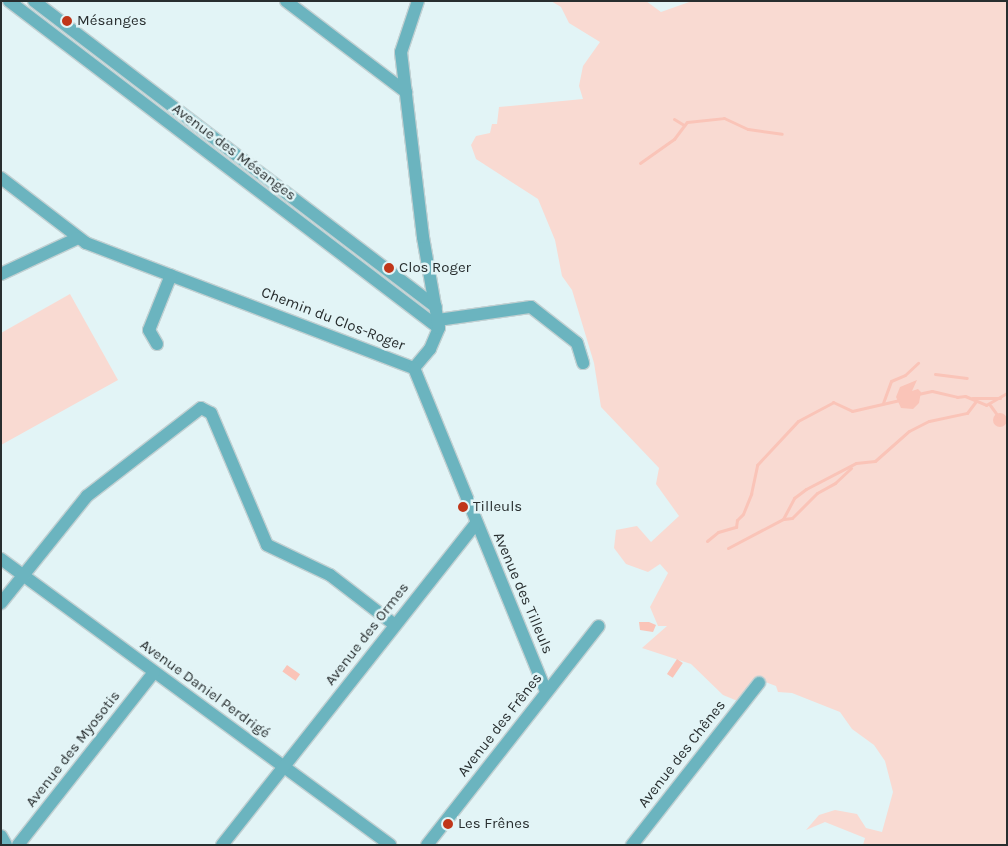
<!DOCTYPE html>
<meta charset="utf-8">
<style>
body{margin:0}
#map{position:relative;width:1008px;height:846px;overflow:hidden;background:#e2f4f6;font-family:Karla,sans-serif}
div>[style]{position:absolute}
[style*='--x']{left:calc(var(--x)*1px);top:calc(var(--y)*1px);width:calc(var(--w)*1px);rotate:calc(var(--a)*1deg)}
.green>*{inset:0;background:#f9dad2}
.water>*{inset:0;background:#fac4b8;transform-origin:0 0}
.round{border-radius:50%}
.stream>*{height:3px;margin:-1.5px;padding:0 1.5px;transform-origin:1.5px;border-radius:1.5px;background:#fac4b8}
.roads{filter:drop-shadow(1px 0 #c1d0d2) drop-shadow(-1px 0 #c1d0d2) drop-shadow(0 1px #c1d0d2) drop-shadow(0 -1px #c1d0d2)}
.minor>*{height:12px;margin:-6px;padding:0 6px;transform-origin:6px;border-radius:6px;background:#6bb4bf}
.dots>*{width:14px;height:14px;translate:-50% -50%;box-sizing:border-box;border:2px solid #e2f4f6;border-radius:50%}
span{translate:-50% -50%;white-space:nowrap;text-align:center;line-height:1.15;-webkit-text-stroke:5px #e2f4f6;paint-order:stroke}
.poi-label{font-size:15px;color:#282e2f}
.left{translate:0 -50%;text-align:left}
.street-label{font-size:15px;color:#282e2f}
.frame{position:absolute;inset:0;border:2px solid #282e2f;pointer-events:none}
</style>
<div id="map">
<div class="green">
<div style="clip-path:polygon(551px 1px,646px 1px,661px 12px,692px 1px,1007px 1px,1007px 845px,863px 845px,865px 838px,825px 822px,806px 830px,819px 815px,835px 810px,857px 814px,866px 828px,882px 832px,893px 792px,885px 761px,874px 745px,852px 729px,840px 712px,792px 693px,778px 692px,776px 686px,755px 678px,740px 702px,723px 695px,691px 664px,642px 648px,667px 626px,658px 626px,650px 607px,668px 573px,660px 564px,648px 572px,626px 564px,614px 548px,616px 530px,637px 526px,651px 542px,679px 516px,656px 484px,659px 468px,601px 407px,594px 363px,572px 290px,562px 276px,555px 240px,538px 199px,476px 159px,471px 145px,476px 136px,490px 133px,492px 124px,497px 124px,499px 107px,583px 99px,579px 86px,583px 66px,600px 42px,569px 23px,561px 7px)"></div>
<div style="clip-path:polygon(70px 294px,118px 380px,1px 445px,1px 333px)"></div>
</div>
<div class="water">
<div style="clip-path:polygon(917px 380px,912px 391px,918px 389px,921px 392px,919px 403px,913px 409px,901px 408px,896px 397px,900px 387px)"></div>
<div class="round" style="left:993px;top:413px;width:14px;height:14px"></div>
<div style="clip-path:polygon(639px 622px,649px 622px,656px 625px,653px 632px,640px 630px)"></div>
<div style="left:677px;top:659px;width:7px;height:18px;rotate:34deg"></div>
<div style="left:287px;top:665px;width:16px;height:8px;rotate:35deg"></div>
</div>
<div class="stream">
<div style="--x:674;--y:119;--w:12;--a:31"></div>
<div style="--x:640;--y:163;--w:42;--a:-35.2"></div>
<div style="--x:674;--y:139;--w:21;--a:-53"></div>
<div style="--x:687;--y:122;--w:37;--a:-6"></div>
<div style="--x:724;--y:118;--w:26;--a:25"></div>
<div style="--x:748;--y:129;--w:34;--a:8"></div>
<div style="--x:935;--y:374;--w:32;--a:7"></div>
<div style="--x:918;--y:394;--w:14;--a:-12"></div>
<div style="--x:932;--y:391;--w:26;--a:13"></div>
<div style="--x:957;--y:397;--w:8;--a:-7"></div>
<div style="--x:965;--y:396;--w:23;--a:23"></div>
<div style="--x:986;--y:405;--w:24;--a:-30"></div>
<div style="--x:972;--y:398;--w:28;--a:0"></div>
<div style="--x:883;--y:403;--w:23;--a:-70"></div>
<div style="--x:891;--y:381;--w:15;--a:-23"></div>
<div style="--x:905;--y:375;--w:18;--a:-43"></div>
<div style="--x:990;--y:405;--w:14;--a:54"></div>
<div style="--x:784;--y:519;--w:8;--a:-7"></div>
<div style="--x:792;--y:518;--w:35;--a:-45"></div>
<div style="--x:817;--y:493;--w:21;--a:-29"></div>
<div style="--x:835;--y:483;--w:22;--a:-43"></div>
<div style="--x:707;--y:541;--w:14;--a:-39"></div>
<div style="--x:718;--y:532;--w:19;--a:-16"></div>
<div style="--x:736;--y:527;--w:7;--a:-82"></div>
<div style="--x:737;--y:520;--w:8;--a:-45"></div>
<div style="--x:743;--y:514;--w:22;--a:-68"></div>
<div style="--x:751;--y:494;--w:30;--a:-78"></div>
<div style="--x:757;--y:465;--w:60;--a:-47"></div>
<div style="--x:798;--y:421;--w:40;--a:-28"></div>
<div style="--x:833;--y:402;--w:21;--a:25"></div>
<div style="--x:852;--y:411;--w:49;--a:-12.9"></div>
<div style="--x:728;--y:548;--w:62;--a:-27.8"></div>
<div style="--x:783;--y:519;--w:24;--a:-62"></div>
<div style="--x:794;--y:498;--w:15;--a:-37"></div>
<div style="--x:806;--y:489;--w:56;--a:-27.5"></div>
<div style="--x:856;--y:463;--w:19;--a:-6"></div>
<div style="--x:875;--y:461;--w:45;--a:-41.4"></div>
<div style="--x:909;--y:431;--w:22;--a:-27"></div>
<div style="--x:929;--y:421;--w:39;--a:-12"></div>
<div style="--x:967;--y:413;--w:15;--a:-53"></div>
</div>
<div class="roads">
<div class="minor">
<div style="--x:9;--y:1;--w:540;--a:37.25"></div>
<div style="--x:34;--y:1;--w:505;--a:37.28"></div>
<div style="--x:286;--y:1;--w:151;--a:37.2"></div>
<div style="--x:1;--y:178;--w:107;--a:37.4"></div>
<div style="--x:86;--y:243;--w:351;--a:20.9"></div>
<div style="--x:1;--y:274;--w:85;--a:-25.1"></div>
<div style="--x:438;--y:320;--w:94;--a:-8"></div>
<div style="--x:531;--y:307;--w:58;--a:38"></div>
<div style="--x:577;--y:343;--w:21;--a:73"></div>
<div style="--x:157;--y:344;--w:16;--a:-120"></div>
<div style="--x:149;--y:330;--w:59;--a:-68.2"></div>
<div style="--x:414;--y:368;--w:25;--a:-50"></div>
<div style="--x:430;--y:349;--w:23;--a:-67"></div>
<div style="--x:439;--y:328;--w:92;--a:-100"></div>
<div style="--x:423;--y:237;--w:186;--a:-96.8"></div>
<div style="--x:401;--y:52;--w:54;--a:-71.6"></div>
<div style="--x:414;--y:368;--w:350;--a:67.8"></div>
<div style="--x:1;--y:559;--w:483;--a:36.3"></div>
<div style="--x:1;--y:603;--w:137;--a:-51.2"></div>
<div style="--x:87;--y:496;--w:144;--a:-37.7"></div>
<div style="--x:201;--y:408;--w:11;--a:27"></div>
<div style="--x:211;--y:413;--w:143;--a:67"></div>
<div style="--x:267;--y:545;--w:70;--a:25.5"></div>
<div style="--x:330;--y:575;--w:82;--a:37.6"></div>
<div style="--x:1;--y:836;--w:10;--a:61"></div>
<div style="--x:18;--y:845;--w:220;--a:-51.8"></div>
<div style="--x:222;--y:845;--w:410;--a:-51.7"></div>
<div style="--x:427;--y:845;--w:278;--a:-51.9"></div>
<div style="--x:632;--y:845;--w:206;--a:-51.9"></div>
</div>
</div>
<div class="dots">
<div style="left:67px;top:21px;background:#c03619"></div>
<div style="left:389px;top:268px;background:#c03619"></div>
<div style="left:463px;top:507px;background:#c03619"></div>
<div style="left:448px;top:824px;background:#c03619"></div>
</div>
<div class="poi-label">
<span class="left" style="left:77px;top:21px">Mésanges</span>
<span class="left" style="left:399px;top:268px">Clos Roger</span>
<span class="left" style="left:473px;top:507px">Tilleuls</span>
<span class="left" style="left:458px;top:824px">Les Frênes</span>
</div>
<div class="street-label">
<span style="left:234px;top:152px;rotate:37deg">Avenue des Mésanges</span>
<span style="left:333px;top:319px;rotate:21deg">Chemin du Clos-Roger</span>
<span style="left:523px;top:593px;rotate:67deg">Avenue des Tilleuls</span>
<span style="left:367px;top:634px;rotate:-52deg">Avenue des Ormes</span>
<span style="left:205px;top:689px;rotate:36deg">Avenue Daniel Perdrigé</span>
<span style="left:500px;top:725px;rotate:-52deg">Avenue des Frênes</span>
<span style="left:73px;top:749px;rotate:-52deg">Avenue des Myosotis</span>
<span style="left:682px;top:754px;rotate:-52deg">Avenue des Chênes</span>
</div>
<div class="frame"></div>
</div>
